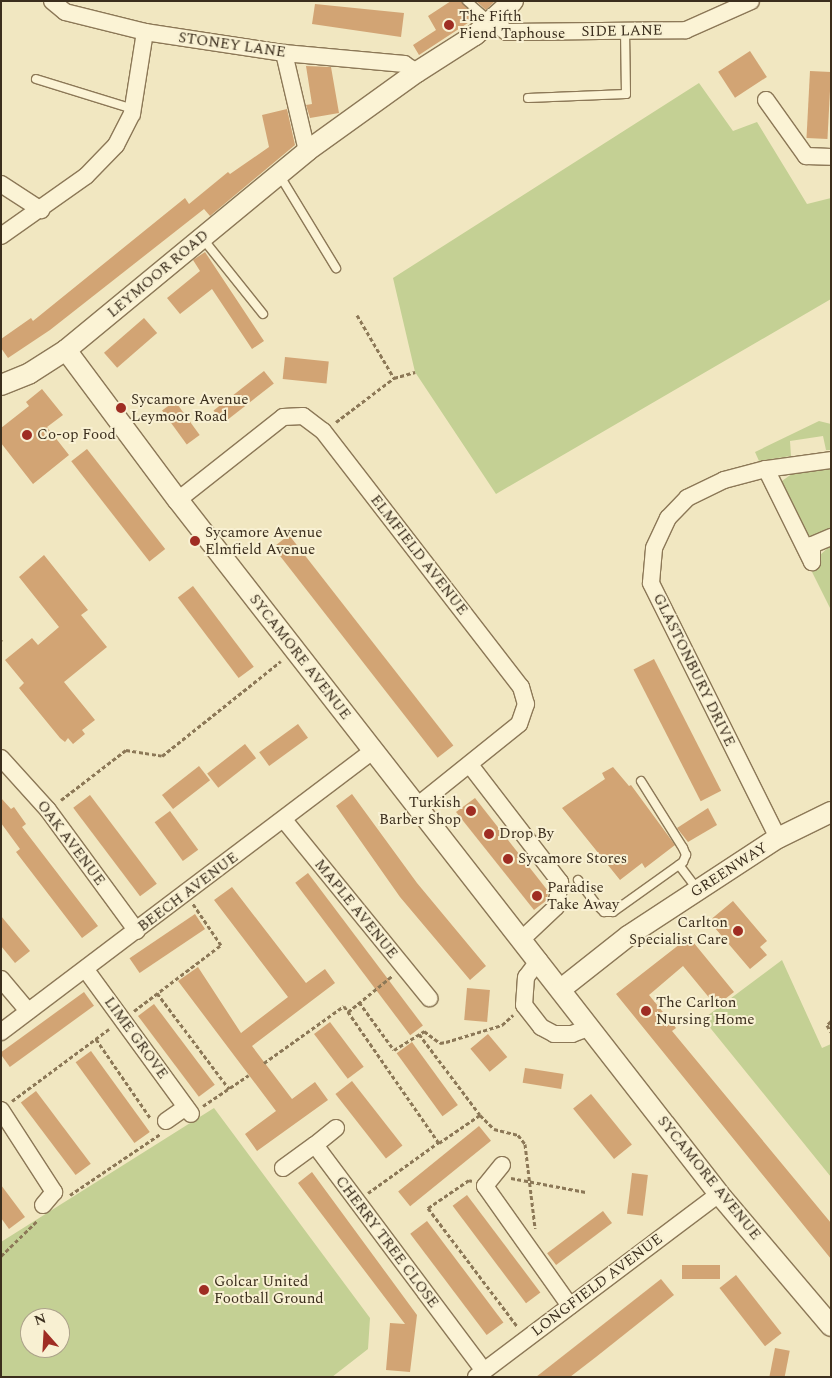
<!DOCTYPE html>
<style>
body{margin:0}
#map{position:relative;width:832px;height:1378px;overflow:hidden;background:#f1e7c1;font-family:Spectral,serif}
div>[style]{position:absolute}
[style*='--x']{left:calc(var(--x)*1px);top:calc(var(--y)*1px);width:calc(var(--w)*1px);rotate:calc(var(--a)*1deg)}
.green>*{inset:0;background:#c4d094}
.building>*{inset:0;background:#d2a474;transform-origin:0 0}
.path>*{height:3px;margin-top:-1.5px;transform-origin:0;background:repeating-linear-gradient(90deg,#8c7857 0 4px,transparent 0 6.5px)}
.roads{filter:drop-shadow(1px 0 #8c7857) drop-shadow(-1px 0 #8c7857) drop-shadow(0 1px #8c7857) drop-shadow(0 -1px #8c7857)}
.service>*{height:8px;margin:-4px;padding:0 4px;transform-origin:4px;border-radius:4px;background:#fbf3d5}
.minor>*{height:16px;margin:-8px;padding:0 8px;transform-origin:8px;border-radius:8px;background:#fbf3d5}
.tertiary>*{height:20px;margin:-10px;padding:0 10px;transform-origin:10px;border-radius:10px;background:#fbf3d5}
.dots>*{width:14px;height:14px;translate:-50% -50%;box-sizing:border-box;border:2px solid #f8f0d2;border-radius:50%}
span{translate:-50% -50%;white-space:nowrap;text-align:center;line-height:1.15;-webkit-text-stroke:4px #f8f0d2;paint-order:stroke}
.poi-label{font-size:15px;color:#3b2e1d}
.left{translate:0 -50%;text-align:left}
.right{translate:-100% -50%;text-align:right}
.street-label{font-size:15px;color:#3b2e1d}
.frame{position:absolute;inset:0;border:2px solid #3b2e1d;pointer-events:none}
.north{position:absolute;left:20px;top:1308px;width:50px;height:50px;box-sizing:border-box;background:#f8f0d2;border:1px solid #aca28a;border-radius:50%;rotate:341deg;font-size:14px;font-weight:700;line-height:20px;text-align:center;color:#3b2e1d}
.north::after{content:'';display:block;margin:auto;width:18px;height:22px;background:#9f2d23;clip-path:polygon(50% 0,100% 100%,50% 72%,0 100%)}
</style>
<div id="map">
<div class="green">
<div style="clip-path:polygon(699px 83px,733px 131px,757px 122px,807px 204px,831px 198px,831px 299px,496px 494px,415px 372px,393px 278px)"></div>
<div style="clip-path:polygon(819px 421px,831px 424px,831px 450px,826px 450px,823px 436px,790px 441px,791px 456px,759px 461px,755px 452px)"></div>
<div style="clip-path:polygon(831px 469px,831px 531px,814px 538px,804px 536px,779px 487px,782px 481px,793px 473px)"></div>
<div style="clip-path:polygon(831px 545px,831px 610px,812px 572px,820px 567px,820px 555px)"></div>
<div style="clip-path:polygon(782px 960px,822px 1048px,831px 1044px,831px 1177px,703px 1019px)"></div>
<div style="clip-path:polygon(evenodd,214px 1108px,370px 1318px,368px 1349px,332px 1377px,1px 1377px,1px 1242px,214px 1108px,30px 1318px,60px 1318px,60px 1348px,30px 1348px,30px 1318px)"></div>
</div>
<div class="building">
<div style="clip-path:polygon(451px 1px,462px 1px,477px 17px,419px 55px,413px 45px,436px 30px,428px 16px)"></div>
<div style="clip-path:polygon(476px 1px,495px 1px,486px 10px)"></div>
<div style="clip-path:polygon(315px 4px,404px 13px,401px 37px,312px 24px)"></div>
<div style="left:750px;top:51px;width:31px;height:38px;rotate:57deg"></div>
<div style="clip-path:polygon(306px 66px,331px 67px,339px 113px,310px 118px,306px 105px,312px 104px)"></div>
<div style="left:810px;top:71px;width:21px;height:67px;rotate:3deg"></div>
<div style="clip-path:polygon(287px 109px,295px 145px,210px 216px,204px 209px,50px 330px,8px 358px,1px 348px,1px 339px,31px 318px,33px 321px,185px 198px,189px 204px,228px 172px,230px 174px,269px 147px,262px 115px)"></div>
<div style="clip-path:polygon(205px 252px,264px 341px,252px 349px,212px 289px,180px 314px,167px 298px,200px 271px,193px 260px)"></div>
<div style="left:144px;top:318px;width:20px;height:53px;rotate:49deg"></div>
<div style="left:285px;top:357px;width:44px;height:22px;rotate:6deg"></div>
<div style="left:264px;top:371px;width:16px;height:64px;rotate:52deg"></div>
<div style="clip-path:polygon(42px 389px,63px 415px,47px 427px,69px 455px,33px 484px,1px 443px,1px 428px,29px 406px,26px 402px)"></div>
<div style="left:175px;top:401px;width:42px;height:16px;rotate:54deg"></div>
<div style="left:87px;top:449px;width:127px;height:20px;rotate:52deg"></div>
<div style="left:289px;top:535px;width:267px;height:20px;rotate:52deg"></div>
<div style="clip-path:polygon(44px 555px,88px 610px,81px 615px,107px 647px,64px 682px,95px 720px,82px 730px,85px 734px,73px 744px,68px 738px,65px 742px,60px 738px,19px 688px,24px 683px,5px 660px,32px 638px,38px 645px,59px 627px,19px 577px)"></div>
<div style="left:193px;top:586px;width:101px;height:19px;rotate:53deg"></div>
<div style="left:654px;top:659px;width:148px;height:23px;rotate:63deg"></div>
<div style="left:298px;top:724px;width:17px;height:48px;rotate:54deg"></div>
<div style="left:245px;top:744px;width:18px;height:48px;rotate:52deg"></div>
<div style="left:199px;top:766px;width:18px;height:47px;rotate:52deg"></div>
<div style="clip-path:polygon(613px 767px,629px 786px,631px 785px,675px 845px,645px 868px,642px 863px,620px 880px,562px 808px,605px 779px,602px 773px)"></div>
<div style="clip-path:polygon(352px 794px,417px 883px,486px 966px,470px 980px,400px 897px,336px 806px)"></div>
<div style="left:90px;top:795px;width:111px;height:21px;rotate:53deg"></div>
<div style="clip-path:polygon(1px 798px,11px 809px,14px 807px,26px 824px,22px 827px,98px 926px,82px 938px,16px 852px,20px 849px,1px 823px)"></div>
<div style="clip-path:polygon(475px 798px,548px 891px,547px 900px,534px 910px,456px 812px)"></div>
<div style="clip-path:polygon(708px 808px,717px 825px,688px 842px,677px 828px)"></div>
<div style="left:170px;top:811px;width:48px;height:19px;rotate:54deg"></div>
<div style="left:308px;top:873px;width:191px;height:16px;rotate:53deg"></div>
<div style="clip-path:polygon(232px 887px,306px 983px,325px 969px,335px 983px,252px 1046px,292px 1099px,315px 1082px,328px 1100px,257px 1151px,245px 1134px,276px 1111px,178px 981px,198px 967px,241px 1033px,288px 997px,214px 900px)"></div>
<div style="clip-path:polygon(733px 901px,767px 941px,760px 947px,767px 955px,750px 969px,709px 921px)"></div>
<div style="left:195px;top:914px;width:18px;height:79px;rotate:56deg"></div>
<div style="clip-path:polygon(1px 916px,30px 951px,15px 963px,1px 946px)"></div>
<div style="clip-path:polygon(689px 937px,734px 992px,716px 1006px,683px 966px,649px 995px,676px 1028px,672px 1031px,831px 1223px,831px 1259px,616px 994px)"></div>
<div style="left:467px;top:988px;width:23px;height:32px;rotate:5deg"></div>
<div style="left:84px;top:992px;width:17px;height:104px;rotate:54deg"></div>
<div style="left:154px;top:1004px;width:101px;height:20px;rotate:53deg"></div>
<div style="left:330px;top:1022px;width:56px;height:20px;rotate:53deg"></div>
<div style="left:488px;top:1034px;width:30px;height:23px;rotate:50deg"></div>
<div style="left:412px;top:1042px;width:78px;height:19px;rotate:54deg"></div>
<div style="left:91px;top:1051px;width:100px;height:19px;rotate:54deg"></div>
<div style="left:525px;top:1068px;width:39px;height:15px;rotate:9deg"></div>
<div style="left:352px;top:1081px;width:82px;height:21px;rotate:52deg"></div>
<div style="left:36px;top:1091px;width:91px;height:19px;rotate:53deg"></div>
<div style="left:591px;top:1094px;width:65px;height:23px;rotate:51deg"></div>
<div style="left:479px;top:1126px;width:19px;height:104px;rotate:51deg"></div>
<div style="clip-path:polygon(312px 1172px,417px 1315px,410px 1372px,386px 1370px,390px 1323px,405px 1324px,298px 1183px)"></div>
<div style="left:632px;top:1173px;width:16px;height:41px;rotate:7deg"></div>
<div style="clip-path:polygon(1px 1185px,25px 1217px,9px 1229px,1px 1218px)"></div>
<div style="left:467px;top:1195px;width:122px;height:18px;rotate:53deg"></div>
<div style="left:603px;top:1211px;width:15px;height:70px;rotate:53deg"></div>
<div style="left:427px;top:1221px;width:127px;height:21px;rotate:53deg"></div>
<div style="left:682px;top:1265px;width:38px;height:14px"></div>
<div style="left:736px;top:1275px;width:74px;height:21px;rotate:52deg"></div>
<div style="clip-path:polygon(661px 1279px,674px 1295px,596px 1357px,570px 1377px,536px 1377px)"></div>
<div style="left:775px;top:1348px;width:15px;height:30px;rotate:11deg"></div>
</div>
<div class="path">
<div style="--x:357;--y:315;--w:73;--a:59.6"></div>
<div style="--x:336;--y:422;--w:73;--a:-37.2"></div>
<div style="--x:394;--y:378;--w:22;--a:-16"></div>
<div style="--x:1;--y:639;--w:2;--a:90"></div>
<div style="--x:61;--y:800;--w:82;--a:-37.6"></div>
<div style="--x:126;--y:750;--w:36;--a:9"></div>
<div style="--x:162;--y:756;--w:152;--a:-38.6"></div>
<div style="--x:157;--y:993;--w:120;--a:53.1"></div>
<div style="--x:359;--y:1002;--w:59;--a:53.9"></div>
<div style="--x:394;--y:1050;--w:36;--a:-32"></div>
<div style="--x:424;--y:1031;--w:20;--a:37"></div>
<div style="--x:440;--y:1043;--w:6;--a:-9"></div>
<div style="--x:446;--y:1042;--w:59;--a:-16.9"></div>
<div style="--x:502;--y:1025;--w:15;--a:-42"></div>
<div style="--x:134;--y:1011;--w:109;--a:-37.2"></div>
<div style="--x:221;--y:945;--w:50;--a:-124.3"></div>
<div style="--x:348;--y:1012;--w:57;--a:-39.3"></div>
<div style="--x:831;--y:1021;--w:6;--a:135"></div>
<div style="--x:827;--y:1025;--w:8;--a:60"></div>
<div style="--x:419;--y:1034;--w:101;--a:53"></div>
<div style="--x:480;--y:1115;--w:20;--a:45"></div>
<div style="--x:494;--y:1129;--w:25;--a:14"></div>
<div style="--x:518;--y:1135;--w:11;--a:52"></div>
<div style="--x:525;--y:1144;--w:85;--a:83.2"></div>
<div style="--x:96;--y:1039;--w:97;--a:55.5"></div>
<div style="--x:264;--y:1063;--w:98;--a:-35.5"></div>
<div style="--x:344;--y:1006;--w:167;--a:55.3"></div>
<div style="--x:439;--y:1143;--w:50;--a:-34.3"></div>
<div style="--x:12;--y:1101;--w:121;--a:-36.6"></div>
<div style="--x:203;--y:1106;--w:55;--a:-34"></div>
<div style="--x:511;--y:1178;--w:76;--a:10.6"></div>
<div style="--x:472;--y:1181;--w:3;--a:-162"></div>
<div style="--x:469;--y:1180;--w:50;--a:145.7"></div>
<div style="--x:428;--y:1208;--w:148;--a:53"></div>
<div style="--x:368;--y:1193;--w:87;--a:-35.7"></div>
<div style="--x:70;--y:1195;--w:109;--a:-34.1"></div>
<div style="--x:1;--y:1256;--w:52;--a:-44.2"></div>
</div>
<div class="roads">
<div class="service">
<div style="--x:467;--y:1;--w:29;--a:41"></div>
<div style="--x:36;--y:79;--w:102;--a:17.2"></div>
<div style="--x:528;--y:98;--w:98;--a:-2.3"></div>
<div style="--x:626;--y:94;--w:63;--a:-90.9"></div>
<div style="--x:280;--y:176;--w:108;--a:58.7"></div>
<div style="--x:203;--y:239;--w:96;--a:51.3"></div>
<div style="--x:679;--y:865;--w:30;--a:53"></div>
<div style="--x:578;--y:880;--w:31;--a:53"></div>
<div style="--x:597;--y:905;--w:10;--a:45"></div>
<div style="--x:604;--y:912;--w:9;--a:0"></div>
<div style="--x:613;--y:912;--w:86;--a:-35.5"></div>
<div style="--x:683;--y:862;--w:8;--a:-67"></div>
<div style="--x:686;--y:855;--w:8;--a:-113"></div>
<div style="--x:683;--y:848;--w:79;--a:-122.1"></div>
</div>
<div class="minor">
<div style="--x:52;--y:1;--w:17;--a:40"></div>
<div style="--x:65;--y:12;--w:82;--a:14"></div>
<div style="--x:145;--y:32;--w:141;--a:8.6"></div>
<div style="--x:284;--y:53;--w:121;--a:5.2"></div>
<div style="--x:404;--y:64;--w:15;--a:32"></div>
<div style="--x:491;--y:21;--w:19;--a:35"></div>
<div style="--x:507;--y:32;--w:179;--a:-0.6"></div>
<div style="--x:686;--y:30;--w:71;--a:-24"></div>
<div style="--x:284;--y:53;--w:101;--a:76.8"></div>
<div style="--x:766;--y:100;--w:69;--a:54.5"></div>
<div style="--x:806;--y:156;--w:25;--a:2"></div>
<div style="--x:1;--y:184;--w:48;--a:33"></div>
<div style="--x:1;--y:236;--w:104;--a:-35.2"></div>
<div style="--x:86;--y:176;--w:43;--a:-45.9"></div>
<div style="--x:116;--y:145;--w:35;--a:-63"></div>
<div style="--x:132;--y:114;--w:83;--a:-81"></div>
<div style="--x:766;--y:469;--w:104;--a:63.7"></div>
<div style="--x:812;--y:562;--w:17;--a:-90"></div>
<div style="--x:812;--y:545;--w:21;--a:-23"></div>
<div style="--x:178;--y:500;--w:134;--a:-38.3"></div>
<div style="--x:283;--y:417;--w:20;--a:-3"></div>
<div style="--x:303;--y:416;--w:25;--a:37"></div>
<div style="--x:323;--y:431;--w:324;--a:52.3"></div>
<div style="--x:521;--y:687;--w:18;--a:74"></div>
<div style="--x:526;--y:704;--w:21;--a:109"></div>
<div style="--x:519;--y:724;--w:131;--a:141.2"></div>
<div style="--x:1;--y:758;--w:70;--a:47.9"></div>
<div style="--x:48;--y:810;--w:150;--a:53.7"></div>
<div style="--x:470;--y:765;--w:148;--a:52.4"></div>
<div style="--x:560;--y:882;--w:25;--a:99"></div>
<div style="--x:556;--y:907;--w:45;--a:136.8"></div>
<div style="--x:284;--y:820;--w:230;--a:50.8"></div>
<div style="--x:778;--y:838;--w:285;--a:-116.5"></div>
<div style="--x:651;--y:583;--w:35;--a:-85"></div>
<div style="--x:654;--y:548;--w:33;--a:-65"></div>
<div style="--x:668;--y:518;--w:28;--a:-46"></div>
<div style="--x:687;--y:498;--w:41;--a:-25.9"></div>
<div style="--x:724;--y:480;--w:43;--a:-14.7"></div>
<div style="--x:766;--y:469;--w:66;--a:-7.9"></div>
<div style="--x:539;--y:960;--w:21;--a:127"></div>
<div style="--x:526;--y:977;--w:28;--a:94"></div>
<div style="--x:524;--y:1005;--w:28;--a:52"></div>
<div style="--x:541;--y:1027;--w:15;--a:28"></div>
<div style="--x:554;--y:1034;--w:18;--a:0"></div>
<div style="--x:572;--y:1034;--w:19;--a:-21"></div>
<div style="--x:86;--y:970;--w:178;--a:53.9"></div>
<div style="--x:1;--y:979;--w:42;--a:49.8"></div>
<div style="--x:1;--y:1032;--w:466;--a:-37.1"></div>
<div style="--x:1;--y:1110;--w:98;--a:57.1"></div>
<div style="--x:54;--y:1192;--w:17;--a:130"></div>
<div style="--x:166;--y:1121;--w:24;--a:-35"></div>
<div style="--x:315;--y:1145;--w:27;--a:-39"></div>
<div style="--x:502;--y:1165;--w:27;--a:129"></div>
<div style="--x:485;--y:1186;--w:147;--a:54.7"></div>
<div style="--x:283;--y:1168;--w:39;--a:-36"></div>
<div style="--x:315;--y:1145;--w:282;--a:53.2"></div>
<div style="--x:476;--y:1377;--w:304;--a:-37"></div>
</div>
<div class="tertiary">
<div style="--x:66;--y:350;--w:187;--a:53.3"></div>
<div style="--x:178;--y:500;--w:880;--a:52.06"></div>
<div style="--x:719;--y:1194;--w:173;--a:49.7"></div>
<div style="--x:1;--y:385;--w:31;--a:-22"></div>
<div style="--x:30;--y:373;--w:43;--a:-32.6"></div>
<div style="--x:66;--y:350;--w:313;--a:-39.5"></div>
<div style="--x:307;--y:151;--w:135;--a:-35.7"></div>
<div style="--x:417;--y:72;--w:69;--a:-32.5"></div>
<div style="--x:475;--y:35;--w:51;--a:-41.8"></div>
<div style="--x:561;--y:989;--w:85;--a:-38.3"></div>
<div style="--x:628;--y:936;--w:179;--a:-33.2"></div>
<div style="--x:778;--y:838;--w:59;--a:-26.1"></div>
</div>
</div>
<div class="dots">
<div style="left:449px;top:25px;background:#9f2d23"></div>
<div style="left:121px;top:408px;background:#9f2d23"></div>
<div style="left:27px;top:435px;background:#9f2d23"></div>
<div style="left:195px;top:541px;background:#9f2d23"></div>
<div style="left:471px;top:811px;background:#9f2d23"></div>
<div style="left:489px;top:834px;background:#9f2d23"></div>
<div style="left:508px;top:859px;background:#9f2d23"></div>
<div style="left:537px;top:896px;background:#9f2d23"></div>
<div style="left:738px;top:931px;background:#9f2d23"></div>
<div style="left:646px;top:1011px;background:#9f2d23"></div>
<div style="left:204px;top:1290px;background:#9f2d23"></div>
</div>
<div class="poi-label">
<span class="left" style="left:459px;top:25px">The Fifth<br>Fiend Taphouse</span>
<span class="left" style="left:131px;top:408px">Sycamore Avenue<br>Leymoor Road</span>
<span class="left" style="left:37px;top:435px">Co-op Food</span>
<span class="left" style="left:205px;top:541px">Sycamore Avenue<br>Elmfield Avenue</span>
<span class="right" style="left:461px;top:811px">Turkish<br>Barber Shop</span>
<span class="left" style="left:499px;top:834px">Drop By</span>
<span class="left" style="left:518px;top:859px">Sycamore Stores</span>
<span class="left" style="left:547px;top:896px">Paradise<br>Take Away</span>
<span class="right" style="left:728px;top:931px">Carlton<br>Specialist Care</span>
<span class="left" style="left:656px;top:1011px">The Carlton<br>Nursing Home</span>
<span class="left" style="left:214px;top:1290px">Golcar United<br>Football Ground</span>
</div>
<div class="street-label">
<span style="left:622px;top:31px;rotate:-1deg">SIDE LANE</span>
<span style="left:232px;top:45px;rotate:8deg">STONEY LANE</span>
<span style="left:158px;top:274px;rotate:-40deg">LEYMOOR ROAD</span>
<span style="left:419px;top:555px;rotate:52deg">ELMFIELD AVENUE</span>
<span style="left:300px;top:657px;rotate:52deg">SYCAMORE AVENUE</span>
<span style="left:694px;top:670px;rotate:64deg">GLASTONBURY DRIVE</span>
<span style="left:71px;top:843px;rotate:53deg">OAK AVENUE</span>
<span style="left:729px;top:870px;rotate:-33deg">GREENWAY</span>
<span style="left:188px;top:892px;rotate:-37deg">BEECH AVENUE</span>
<span style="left:356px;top:909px;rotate:51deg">MAPLE AVENUE</span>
<span style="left:136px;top:1038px;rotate:54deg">LIME GROVE</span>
<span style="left:709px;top:1178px;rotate:51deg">SYCAMORE AVENUE</span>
<span style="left:387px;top:1242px;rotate:53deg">CHERRY TREE CLOSE</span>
<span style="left:597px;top:1285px;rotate:-37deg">LONGFIELD AVENUE</span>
</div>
<div class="frame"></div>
<div class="north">N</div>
</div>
